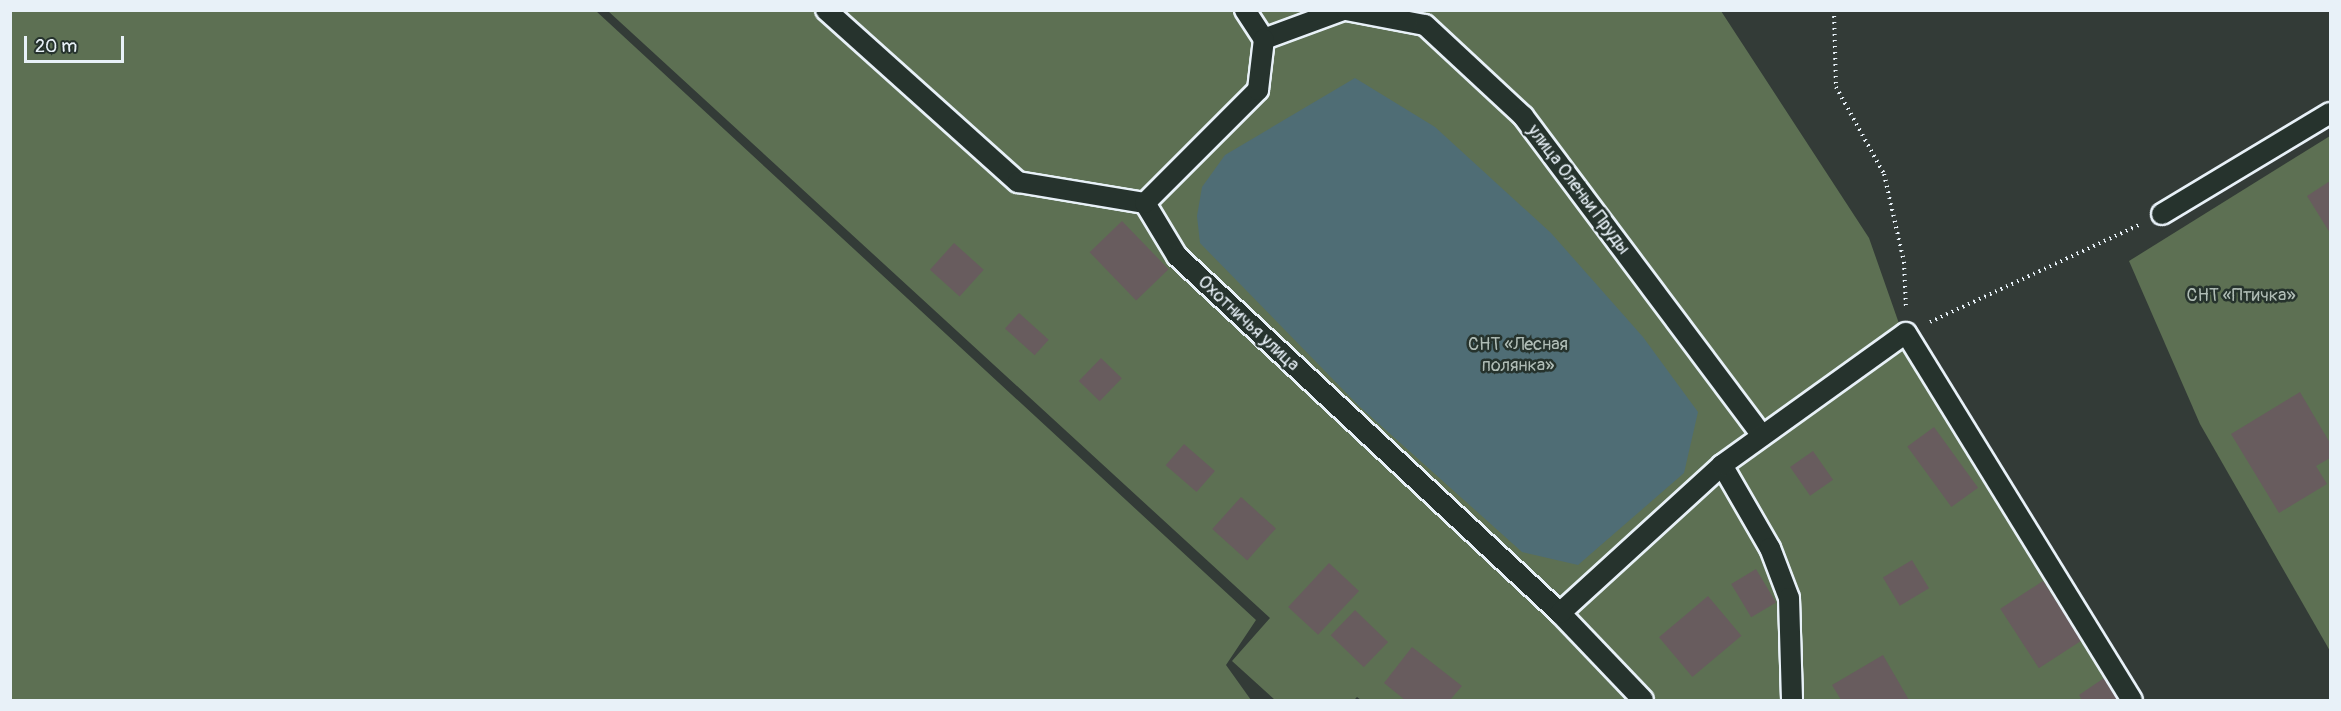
<!DOCTYPE html>
<meta charset="utf-8">
<style>
body{margin:0}
#map{position:relative;width:2341px;height:711px;overflow:hidden;background:#333b37;font-family:Pangolin,sans-serif}
div>[style]{position:absolute}
[style*='--x']{left:calc(var(--x)*1px);top:calc(var(--y)*1px);width:calc(var(--w)*1px);rotate:calc(var(--a)*1deg)}
.green>*{inset:0;background:#5d7053}
.water>*{inset:0;background:#4f6d75}
.building>*{inset:0;background:#685c5e;transform-origin:0 0}
.path>*{height:4px;margin-top:-2px;transform-origin:0;background:repeating-linear-gradient(90deg,#e8f1f8 0 1.5px,transparent 0 6px)}
.roads{filter:drop-shadow(2px 0 #e8f1f8) drop-shadow(-2px 0 #e8f1f8) drop-shadow(0 2px #e8f1f8) drop-shadow(0 -2px #e8f1f8)}
.lane>*{height:20px;margin:-10px;padding:0 10px;transform-origin:10px;border-radius:10px;background:#26332d}
span{translate:-50% -50%;white-space:nowrap;text-align:center;line-height:1.15;-webkit-text-stroke:5px #26332d;paint-order:stroke}
.street-label{font-size:18px;color:#e8f1f8}
.park-label{font-size:18px;color:#b0bdb6}
.frame{position:absolute;inset:0;border:12px solid #e8f1f8;pointer-events:none}
.scale{position:absolute;left:24px;top:36px;width:100px;height:27px;box-sizing:border-box;border:3px solid #e8f1f8;border-top:0;padding-left:8px;font-size:18px;line-height:21px;white-space:nowrap;color:#e8f1f8;-webkit-text-stroke:4px #26332d;paint-order:stroke}
</style>
<div id="map">
<div class="green">
<div style="clip-path:polygon(10px 11px,596px 11px,1256px 620px,1226px 665px,1251px 700px,11px 700px)"></div>
<div style="clip-path:polygon(608px 11px,1721px 11px,1869px 238px,1909px 352px,2120px 700px,1361px 700px,1357px 697px,1354px 700px,1275px 700px,1232px 661px,1270px 618px)"></div>
<div style="clip-path:polygon(2330px 136px,2330px 651px,2200px 424px,2129px 261px)"></div>
</div>
<div class="water">
<div style="clip-path:polygon(1355px 78px,1435px 127px,1551px 233px,1643px 337px,1698px 412px,1684px 473px,1578px 565px,1522px 552px,1359px 406px,1200px 243px,1197px 216px,1202px 187px,1225px 155px)"></div>
</div>
<div class="building">
<div style="clip-path:polygon(2330px 181px,2330px 233px,2307px 196px)"></div>
<div style="left:1122px;top:221px;width:67px;height:45px;rotate:46deg"></div>
<div style="left:954px;top:243px;width:40px;height:36px;rotate:42deg"></div>
<div style="left:1019px;top:313px;width:40px;height:21px;rotate:42deg"></div>
<div style="left:1101px;top:358px;width:29px;height:32px;rotate:44deg"></div>
<div style="clip-path:polygon(2300px 392px,2330px 443px,2330px 458px,2316px 466px,2327px 484px,2279px 513px,2231px 434px)"></div>
<div style="left:1934px;top:427px;width:75px;height:33px;rotate:54deg"></div>
<div style="left:1184px;top:444px;width:41px;height:28px;rotate:41deg"></div>
<div style="left:1813px;top:451px;width:35px;height:28px;rotate:55deg"></div>
<div style="left:1241px;top:497px;width:47px;height:43px;rotate:42deg"></div>
<div style="left:1912px;top:560px;width:33px;height:34px;rotate:59deg"></div>
<div style="left:1329px;top:563px;width:41px;height:60px;rotate:43deg"></div>
<div style="left:1756px;top:569px;width:39px;height:29px;rotate:59deg"></div>
<div style="left:2043px;top:581px;width:71px;height:51px;rotate:57deg"></div>
<div style="left:1708px;top:596px;width:52px;height:64px;rotate:50deg"></div>
<div style="left:1355px;top:610px;width:46px;height:35px;rotate:44deg"></div>
<div style="clip-path:polygon(1412px 647px,1462px 686px,1450px 700px,1405px 700px,1384px 683px)"></div>
<div style="clip-path:polygon(1883px 655px,1909px 700px,1841px 700px,1832px 685px)"></div>
<div style="clip-path:polygon(2104px 678px,2118px 700px,2082px 700px,2079px 695px)"></div>
</div>
<div class="path">
<div style="--x:1834;--y:10;--w:77;--a:88.5"></div>
<div style="--x:1836;--y:87;--w:99;--a:61.1"></div>
<div style="--x:1884;--y:174;--w:90;--a:77.2"></div>
<div style="--x:1904;--y:262;--w:45;--a:87.5"></div>
<div style="--x:1930;--y:322;--w:230;--a:-24.9"></div>
</div>
<div class="roads">
<div class="lane">
<div style="--x:826;--y:10;--w:258;--a:41.9"></div>
<div style="--x:1018;--y:182;--w:129;--a:9.4"></div>
<div style="--x:1145;--y:203;--w:62;--a:58.9"></div>
<div style="--x:1177;--y:256;--w:524;--a:42.99"></div>
<div style="--x:1560;--y:613;--w:120;--a:46.3"></div>
<div style="--x:1245;--y:10;--w:35;--a:57"></div>
<div style="--x:1264;--y:39;--w:84;--a:-20.2"></div>
<div style="--x:1346;--y:10;--w:80;--a:10.8"></div>
<div style="--x:1425;--y:25;--w:134;--a:42.9"></div>
<div style="--x:1523;--y:116;--w:399;--a:53.2"></div>
<div style="--x:1145;--y:203;--w:160;--a:-45"></div>
<div style="--x:1258;--y:90;--w:51;--a:-83.3"></div>
<div style="--x:2162;--y:214;--w:196;--a:-31"></div>
<div style="--x:1722;--y:465;--w:96;--a:60"></div>
<div style="--x:1770;--y:548;--w:53;--a:69.2"></div>
<div style="--x:1789;--y:598;--w:102;--a:88.3"></div>
<div style="--x:1560;--y:613;--w:219;--a:-42.4"></div>
<div style="--x:1722;--y:465;--w:226;--a:-35.7"></div>
<div style="--x:1906;--y:333;--w:431;--a:58.4"></div>
</div>
</div>
<div class="street-label">
<span style="left:1578px;top:190px;rotate:53deg">улица Оленьи Пруды</span>
<span style="left:1248px;top:324px;rotate:43deg">Охотничья улица</span>
</div>
<div class="park-label">
<span style="left:2241px;top:296px">СНТ «Птичка»</span>
<span style="left:1518px;top:356px">СНТ «Лесная<br>полянка»</span>
</div>
<div class="frame"></div>
<div class="scale">20 m</div>
</div>
